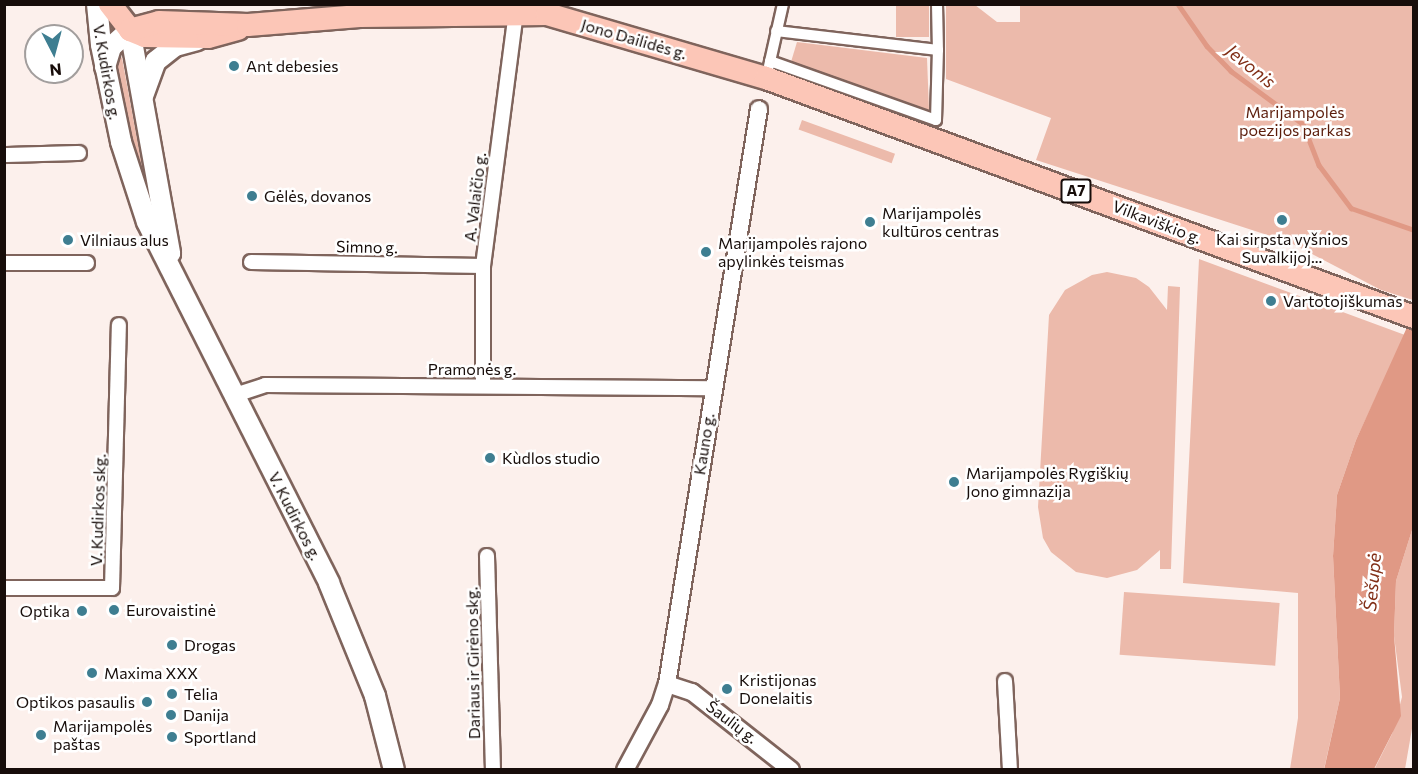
<!DOCTYPE html>
<meta charset="utf-8">
<style>
body{margin:0}
#map{position:relative;width:1418px;height:774px;overflow:hidden;background:#fcf0ec;font-family:Commissioner,sans-serif}
div>[style]{position:absolute}
[style*='--x']{left:calc(var(--x)*1px);top:calc(var(--y)*1px);width:calc(var(--w)*1px);rotate:calc(var(--a)*1deg)}
.green>*{inset:0;background:#ecbaab;transform-origin:0 0}
.water>*{inset:0;background:#e09985}
.stream>*{height:4.5px;margin:-2.25px;padding:0 2.25px;transform-origin:2.25px;border-radius:2.25px;background:#e09985}
.roads{filter:drop-shadow(2px 0 #7f645c) drop-shadow(-2px 0 #7f645c) drop-shadow(0 2px #7f645c) drop-shadow(0 -2px #7f645c)}
.pedestrian>*{height:10px;margin:-5px;padding:0 5px;transform-origin:5px;border-radius:5px;background:#fff}
.minor>*{height:14px;margin:-7px;padding:0 7px;transform-origin:7px;border-radius:7px;background:#fff}
.tertiary>*{height:16px;margin:-8px;padding:0 8px;transform-origin:8px;border-radius:8px;background:#fff}
.secondary>*{height:20px;margin:-10px;padding:0 10px;transform-origin:10px;border-radius:10px;background:#fff}
.trunk>*{height:22px;margin:-11px;padding:0 11px;transform-origin:11px;border-radius:11px;background:#fcc6b7}
.dots>*{width:16px;height:16px;translate:-50% -50%;box-sizing:border-box;border:3px solid #fff;border-radius:50%}
span{translate:-50% -50%;white-space:nowrap;text-align:center;line-height:1.15;-webkit-text-stroke:5px #fff;paint-order:stroke}
.shield-label span{padding:2px 4px;background:#fff;border:2px solid;border-radius:4px;-webkit-text-stroke-width:0}
.shield-label{font-size:15px;color:#170d0a;font-weight:700}
.street-label{font-size:16px;color:#170d0a}
.poi-label{font-size:16px;color:#170d0a}
.left{translate:0 -50%;text-align:left}
.right{translate:-100% -50%;text-align:right}
.park-label{font-size:16px;color:#5c1d0b}
.water-label{font-size:18px;color:#812e16;font-style:italic}
.frame{position:absolute;inset:0;border:6px solid #170d0a;pointer-events:none}
.north{position:absolute;left:24px;top:24px;width:60px;height:60px;box-sizing:border-box;background:#fff;border:2px solid #a29e9d;border-radius:50%;rotate:174deg;font-size:16px;font-weight:700;line-height:24px;text-align:center;color:#170d0a}
.north::after{content:'';display:block;margin:auto;width:21px;height:27px;background:#3e7e91;clip-path:polygon(50% 0,100% 100%,50% 72%,0 100%)}
</style>
<div id="map">
<div class="green">
<div style="clip-path:polygon(1020px 4px,1413px 5px,1413px 300px,1381px 290px,1289px 242px,1036px 160px,1051px 118px,946px 79px,946px 5px,975px 5px,997px 22px,1020px 22px)"></div>
<div style="left:896px;top:5px;width:33px;height:32px"></div>
<div style="clip-path:polygon(797px 42px,927px 58px,929px 110px,791px 62px)"></div>
<div style="clip-path:polygon(119px 55px,122px 58px,143px 171px,139px 171px,136px 161px,115px 57px)"></div>
<div style="left:802px;top:120px;width:99px;height:10px;rotate:20deg"></div>
<div style="clip-path:polygon(1199px 259px,1405px 335px,1356px 440px,1337px 495px,1333px 556px,1340px 698px,1324px 769px,1290px 769px,1298px 718px,1298px 593px,1183px 583px)"></div>
<div style="clip-path:polygon(1107px 272px,1136px 278px,1149px 287px,1167px 310px,1168px 286px,1180px 287px,1171px 569px,1160px 569px,1160px 550px,1137px 570px,1107px 578px,1076px 572px,1051px 552px,1043px 538px,1038px 507px,1049px 315px,1065px 290px,1092px 275px)"></div>
<div style="clip-path:polygon(1413px 527px,1413px 723px,1405px 769px,1374px 770px,1392px 734px,1402px 697px,1394px 636px,1396px 581px)"></div>
<div style="left:1124px;top:592px;width:156px;height:63px;rotate:4deg"></div>
</div>
<div class="water">
<div style="clip-path:polygon(1413px 314px,1413px 527px,1396px 581px,1394px 636px,1401px 716px,1374px 769px,1324px 770px,1340px 698px,1333px 556px,1337px 495px,1356px 440px)"></div>
</div>
<div class="stream">
<div style="--x:1178;--y:4;--w:51;--a:55.4"></div>
<div style="--x:1207;--y:46;--w:35;--a:46"></div>
<div style="--x:1231;--y:71;--w:89;--a:36.4"></div>
<div style="--x:1303;--y:124;--w:44;--a:68.7"></div>
<div style="--x:1319;--y:165;--w:54;--a:53.3"></div>
<div style="--x:1351;--y:208;--w:67;--a:19.2"></div>
</div>
<div class="roads">
<div class="pedestrian">
<div style="--x:937;--y:4;--w:46;--a:88.8"></div>
<div style="--x:770;--y:61;--w:176;--a:19.6"></div>
<div style="--x:936;--y:120;--w:70;--a:-88.4"></div>
<div style="--x:938;--y:50;--w:163;--a:-173.3"></div>
<div style="--x:769;--y:66;--w:64;--a:-77.3"></div>
</div>
<div class="minor">
<div style="--x:4;--y:155;--w:75;--a:-1.5"></div>
<div style="--x:251;--y:262;--w:232;--a:1"></div>
<div style="--x:4;--y:263;--w:83;--a:0"></div>
<div style="--x:483;--y:386;--w:120;--a:-90"></div>
<div style="--x:483;--y:266;--w:255;--a:-82.6"></div>
<div style="--x:232;--y:396;--w:35;--a:-18"></div>
<div style="--x:265;--y:385;--w:448;--a:0.4"></div>
<div style="--x:487;--y:556;--w:214;--a:88.4"></div>
<div style="--x:4;--y:588;--w:108;--a:0"></div>
<div style="--x:112;--y:588;--w:263;--a:-88.5"></div>
<div style="--x:1005;--y:681;--w:89;--a:86.8"></div>
</div>
<div class="tertiary">
<div style="--x:667;--y:684;--w:26;--a:18"></div>
<div style="--x:692;--y:692;--w:126;--a:38.2"></div>
<div style="--x:625;--y:770;--w:74;--a:-61.7"></div>
<div style="--x:660;--y:705;--w:22;--a:-72"></div>
<div style="--x:667;--y:684;--w:582;--a:-80.91"></div>
</div>
<div class="secondary">
<div style="--x:97;--y:4;--w:41;--a:84.4"></div>
<div style="--x:101;--y:45;--w:99;--a:78.3"></div>
<div style="--x:121;--y:142;--w:84;--a:72"></div>
<div style="--x:147;--y:222;--w:404;--a:63.2"></div>
<div style="--x:329;--y:583;--w:122;--a:67.8"></div>
<div style="--x:375;--y:696;--w:76;--a:75.6"></div>
<div style="--x:105;--y:67;--w:21;--a:-73"></div>
<div style="--x:111;--y:47;--w:25;--a:-42"></div>
<div style="--x:130;--y:30;--w:227;--a:79.8"></div>
<div style="--x:143;--y:96;--w:37;--a:-70"></div>
<div style="--x:156;--y:61;--w:24;--a:-38"></div>
<div style="--x:175;--y:46;--w:23;--a:-15"></div>
</div>
<div class="trunk">
<div style="--x:110;--y:4;--w:33;--a:52"></div>
<div style="--x:130;--y:30;--w:16;--a:22"></div>
<div style="--x:145;--y:36;--w:63;--a:0.9"></div>
<div style="--x:208;--y:37;--w:31;--a:-15"></div>
<div style="--x:130;--y:30;--w:30;--a:-15"></div>
<div style="--x:159;--y:22;--w:89;--a:1.9"></div>
<div style="--x:248;--y:25;--w:112;--a:-4.6"></div>
<div style="--x:360;--y:16;--w:187;--a:-0.6"></div>
<div style="--x:547;--y:14;--w:228;--a:16.3"></div>
<div style="--x:766;--y:78;--w:691;--a:20.25"></div>
</div>
</div>
<div class="dots">
<div style="left:234px;top:66px;background:#3e7e91"></div>
<div style="left:252px;top:196px;background:#3e7e91"></div>
<div style="left:1282px;top:220px;background:#3e7e91"></div>
<div style="left:870px;top:222px;background:#3e7e91"></div>
<div style="left:68px;top:240px;background:#3e7e91"></div>
<div style="left:706px;top:252px;background:#3e7e91"></div>
<div style="left:1271px;top:301px;background:#3e7e91"></div>
<div style="left:490px;top:458px;background:#3e7e91"></div>
<div style="left:954px;top:482px;background:#3e7e91"></div>
<div style="left:114px;top:610px;background:#3e7e91"></div>
<div style="left:82px;top:611px;background:#3e7e91"></div>
<div style="left:172px;top:645px;background:#3e7e91"></div>
<div style="left:92px;top:673px;background:#3e7e91"></div>
<div style="left:727px;top:689px;background:#3e7e91"></div>
<div style="left:172px;top:694px;background:#3e7e91"></div>
<div style="left:147px;top:702px;background:#3e7e91"></div>
<div style="left:171px;top:715px;background:#3e7e91"></div>
<div style="left:41px;top:735px;background:#3e7e91"></div>
<div style="left:172px;top:737px;background:#3e7e91"></div>
</div>
<div class="shield-label">
<span style="left:1076px;top:191px">A7</span>
</div>
<div class="street-label">
<span style="left:634px;top:39px;rotate:16deg">Jono Dailidės g.</span>
<span style="left:107px;top:72px;rotate:80deg">V. Kudirkos g.</span>
<span style="left:475px;top:197px;rotate:-83deg">A. Valaičio g.</span>
<span style="left:1157px;top:222px;rotate:21deg">Vilkaviškio g.</span>
<span style="left:367px;top:247px;rotate:1deg">Simno g.</span>
<span style="left:472px;top:369px">Pramonės g.</span>
<span style="left:704px;top:444px;rotate:-81deg">Kauno g.</span>
<span style="left:98px;top:510px;rotate:-88deg">V. Kudirkos skg.</span>
<span style="left:295px;top:516px;rotate:63deg">V. Kudirkos g.</span>
<span style="left:473px;top:663px;rotate:-91deg">Dariaus ir Girėno skg.</span>
<span style="left:732px;top:722px;rotate:37deg">Šaulių g.</span>
</div>
<div class="poi-label">
<span class="left" style="left:246px;top:66px">Ant debesies</span>
<span class="left" style="left:264px;top:196px">Gėlės, dovanos</span>
<span class="left" style="left:882px;top:222px">Marijampolės<br>kultūros centras</span>
<span style="left:1282px;top:248px">Kai sirpsta vyšnios<br>Suvalkijoj...</span>
<span class="left" style="left:80px;top:240px">Vilniaus alus</span>
<span class="left" style="left:718px;top:252px">Marijampolės rajono<br>apylinkės teismas</span>
<span class="left" style="left:1283px;top:301px">Vartotojiškumas</span>
<span class="left" style="left:502px;top:458px">Kùdlos studio</span>
<span class="left" style="left:966px;top:482px">Marijampolės Rygiškių<br>Jono gimnazija</span>
<span class="left" style="left:126px;top:610px">Eurovaistinė</span>
<span class="right" style="left:70px;top:611px">Optika</span>
<span class="left" style="left:184px;top:645px">Drogas</span>
<span class="left" style="left:104px;top:673px">Maxima XXX</span>
<span class="left" style="left:739px;top:689px">Kristijonas<br>Donelaitis</span>
<span class="left" style="left:184px;top:694px">Telia</span>
<span class="right" style="left:135px;top:702px">Optikos pasaulis</span>
<span class="left" style="left:183px;top:715px">Danija</span>
<span class="left" style="left:53px;top:735px">Marijampolės<br>paštas</span>
<span class="left" style="left:184px;top:737px">Sportland</span>
</div>
<div class="park-label">
<span style="left:1295px;top:121px">Marijampolės<br>poezijos parkas</span>
</div>
<div class="water-label">
<span style="left:1251px;top:66px;rotate:39deg">Jevonis</span>
<span style="left:1372px;top:582px;rotate:-85deg">Šešupė</span>
</div>
<div class="frame"></div>
<div class="north">N</div>
</div>
